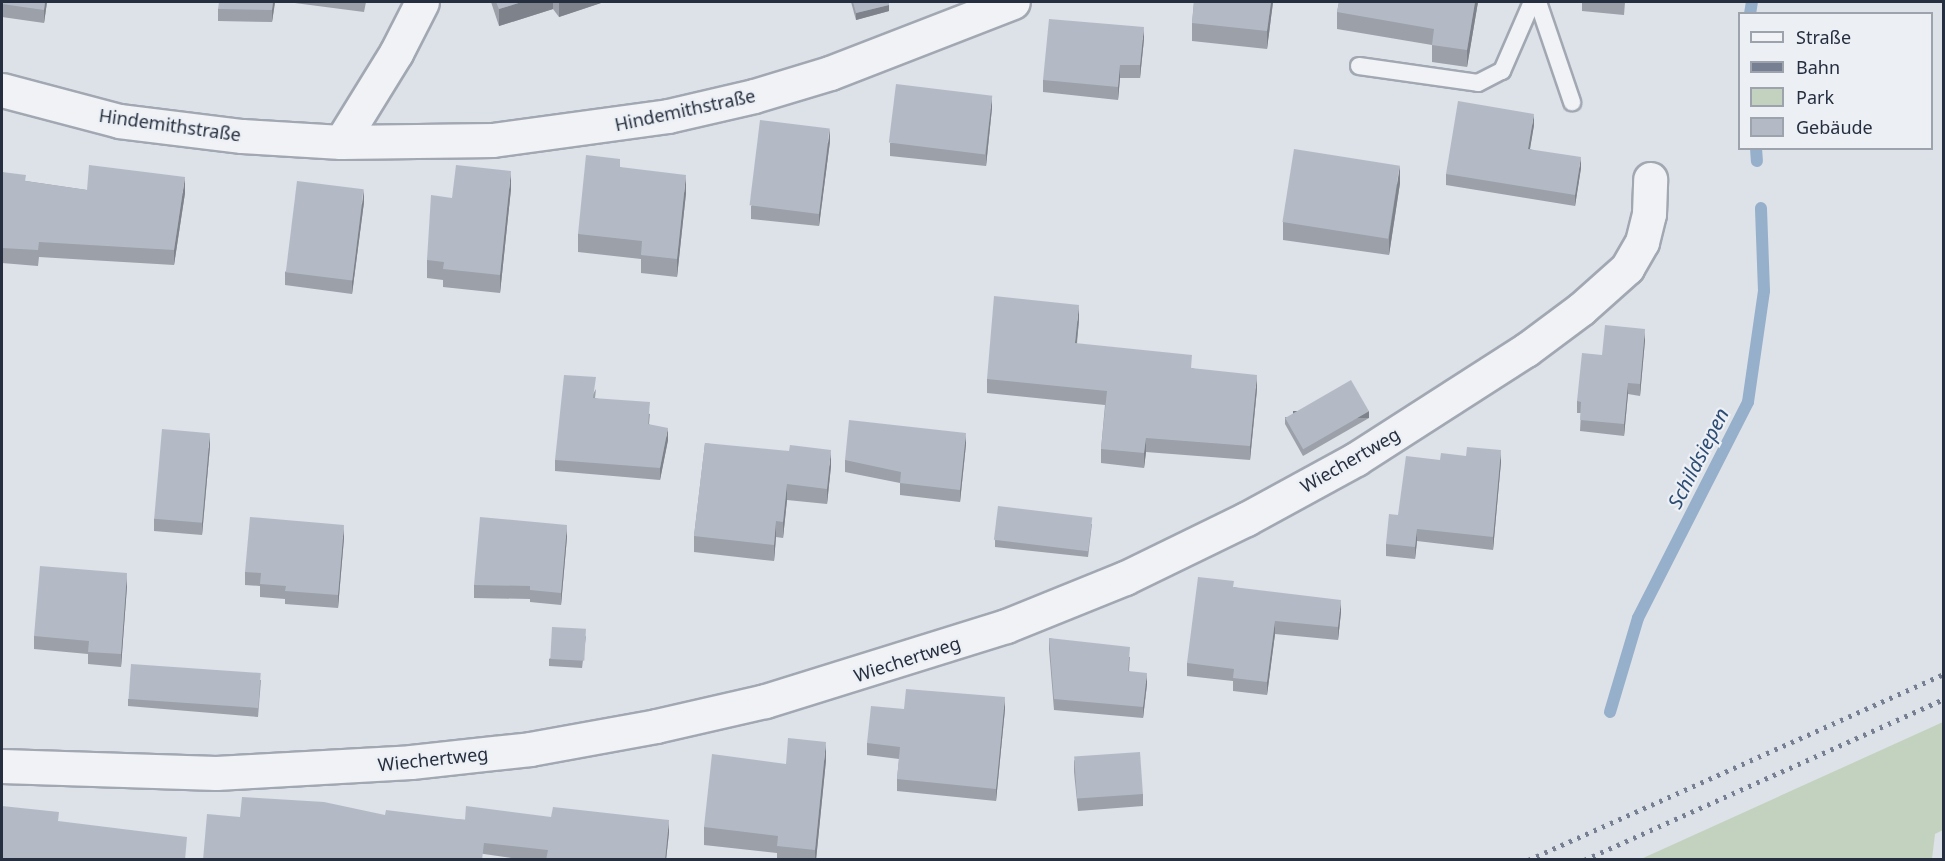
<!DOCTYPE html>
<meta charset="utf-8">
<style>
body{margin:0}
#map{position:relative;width:1945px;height:861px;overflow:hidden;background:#dde1e8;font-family:"Noto Sans",sans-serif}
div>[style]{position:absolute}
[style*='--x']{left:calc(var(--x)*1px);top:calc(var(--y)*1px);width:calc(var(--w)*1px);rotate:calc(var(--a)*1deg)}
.green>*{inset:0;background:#c3d2be}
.stream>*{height:12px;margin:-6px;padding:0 6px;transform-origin:6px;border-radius:6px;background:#96afca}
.roads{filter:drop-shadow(2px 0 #a2a8b2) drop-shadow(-2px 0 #a2a8b2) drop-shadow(0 2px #a2a8b2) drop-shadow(0 -2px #a2a8b2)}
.lane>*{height:16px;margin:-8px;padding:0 8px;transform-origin:8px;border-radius:8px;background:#f0f2f6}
.street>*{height:33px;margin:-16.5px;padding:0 16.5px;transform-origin:16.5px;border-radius:16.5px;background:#f0f2f6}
.rail>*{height:4.5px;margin-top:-2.25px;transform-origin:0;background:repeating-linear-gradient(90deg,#768092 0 3px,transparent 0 9px)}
.wall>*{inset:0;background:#9ba0a9}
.shaded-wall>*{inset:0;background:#7e828a;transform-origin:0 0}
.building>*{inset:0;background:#b4bac5;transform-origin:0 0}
span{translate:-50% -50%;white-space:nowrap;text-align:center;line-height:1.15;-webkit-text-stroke:4.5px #ecf0f5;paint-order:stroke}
.street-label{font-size:18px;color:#262f3f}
.water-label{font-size:20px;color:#2e4d75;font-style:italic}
.frame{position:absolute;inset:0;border:3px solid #262f3f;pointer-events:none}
.legend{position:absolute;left:1738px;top:12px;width:195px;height:138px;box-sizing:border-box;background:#ecf0f5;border:2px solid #9da3ac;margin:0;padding:8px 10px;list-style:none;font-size:18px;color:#262f3f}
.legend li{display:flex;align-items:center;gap:12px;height:30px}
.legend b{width:30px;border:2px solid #9da3ac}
</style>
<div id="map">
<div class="green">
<div style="clip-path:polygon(1943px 722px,1943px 830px,1935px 834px,1932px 859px,1641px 859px)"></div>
</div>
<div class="stream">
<div style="--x:1750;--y:14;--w:12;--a:-81"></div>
<div style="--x:1756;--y:148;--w:13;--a:86"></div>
<div style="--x:1610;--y:712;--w:98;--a:-73.4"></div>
<div style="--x:1638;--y:618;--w:242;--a:-63"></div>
<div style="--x:1748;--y:402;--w:112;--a:-81.8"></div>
<div style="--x:1764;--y:291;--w:83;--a:-92.1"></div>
</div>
<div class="roads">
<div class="lane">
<div style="--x:1538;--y:2;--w:106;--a:71.2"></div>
<div style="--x:1359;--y:66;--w:120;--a:8.1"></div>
<div style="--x:1478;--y:83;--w:27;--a:-27"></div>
<div style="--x:1502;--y:71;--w:75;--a:-66.5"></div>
</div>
<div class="street">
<div style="--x:2;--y:90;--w:121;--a:14.8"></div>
<div style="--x:119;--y:121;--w:124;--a:7"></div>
<div style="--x:242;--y:136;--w:99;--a:3.5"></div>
<div style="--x:341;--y:142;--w:152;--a:-0.8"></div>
<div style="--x:493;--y:140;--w:177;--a:-7.8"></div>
<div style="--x:668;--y:116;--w:88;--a:-13.1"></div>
<div style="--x:754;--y:96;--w:79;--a:-16.8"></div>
<div style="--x:830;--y:73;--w:196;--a:-21.2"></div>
<div style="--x:341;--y:142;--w:105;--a:-58.3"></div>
<div style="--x:396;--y:53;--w:57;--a:-63"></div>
<div style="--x:2;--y:766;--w:214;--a:1.9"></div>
<div style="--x:216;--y:773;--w:195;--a:-3.2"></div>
<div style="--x:411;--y:762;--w:120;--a:-6.2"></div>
<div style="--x:530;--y:749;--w:128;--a:-10.3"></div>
<div style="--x:656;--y:726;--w:112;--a:-12.9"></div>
<div style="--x:765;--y:701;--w:252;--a:-17.3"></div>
<div style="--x:1006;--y:626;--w:128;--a:-22"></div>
<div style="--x:1125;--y:578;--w:135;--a:-26"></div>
<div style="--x:1246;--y:519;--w:125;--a:-28.6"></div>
<div style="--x:1356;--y:459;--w:202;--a:-32.7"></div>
<div style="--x:1526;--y:350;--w:69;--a:-36.7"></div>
<div style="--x:1581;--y:309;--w:62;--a:-41.7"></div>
<div style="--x:1627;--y:268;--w:30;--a:-60"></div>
<div style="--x:1642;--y:242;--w:29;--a:-76"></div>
<div style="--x:1649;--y:214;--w:35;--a:-88"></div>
</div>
</div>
<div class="rail">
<div style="--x:1528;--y:860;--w:456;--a:-24.1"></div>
<div style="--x:1584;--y:860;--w:394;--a:-24.1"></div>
</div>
<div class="wall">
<div style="clip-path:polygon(2px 2px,47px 2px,44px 23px,2px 17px)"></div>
<div style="clip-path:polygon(275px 2px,272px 22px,218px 21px,218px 9px)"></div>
<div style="clip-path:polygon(287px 2px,366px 2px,364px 12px)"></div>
<div style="clip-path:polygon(491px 2px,604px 2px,559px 17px,553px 9px,499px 26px)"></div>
<div style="clip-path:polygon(851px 2px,889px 2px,889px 11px,856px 20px)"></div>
<div style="clip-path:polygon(1194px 2px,1273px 2px,1267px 49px,1192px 41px,1192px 23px)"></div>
<div style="clip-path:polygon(1339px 2px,1478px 2px,1467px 67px,1432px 62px,1432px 45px,1337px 29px,1337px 12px)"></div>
<div style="clip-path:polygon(1582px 2px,1625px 2px,1624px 15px,1582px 11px)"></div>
<div style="clip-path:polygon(1144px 39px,1140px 78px,1120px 78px,1118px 100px,1043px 92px,1043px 80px)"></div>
<div style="clip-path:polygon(992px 108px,986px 166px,890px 156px,890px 143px)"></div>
<div style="clip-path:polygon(1534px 125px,1530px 149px,1581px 168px,1575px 206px,1446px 185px,1446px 174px)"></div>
<div style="clip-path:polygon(830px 141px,819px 226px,751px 219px,751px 206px)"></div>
<div style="clip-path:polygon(620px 167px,686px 193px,677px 277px,641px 273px,641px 259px,578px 252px,578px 234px)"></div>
<div style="clip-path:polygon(2px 172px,26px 181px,87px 190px,185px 193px,174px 265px,39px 257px,38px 266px,2px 263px)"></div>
<div style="clip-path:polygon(1400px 183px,1389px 255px,1283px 240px,1283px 222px)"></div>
<div style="clip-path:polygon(511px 189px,500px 293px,443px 287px,443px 280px,427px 278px,427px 260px,452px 198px)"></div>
<div style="clip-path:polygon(364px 202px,352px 294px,285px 285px,285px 272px)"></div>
<div style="clip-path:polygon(1079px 320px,1077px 344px,1192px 368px,1257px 389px,1250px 460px,1146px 452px,1144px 468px,1101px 463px,1101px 449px,1105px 405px,987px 393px,987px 379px)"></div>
<div style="clip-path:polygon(1645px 340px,1640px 396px,1628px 394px,1624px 436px,1580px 431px,1581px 413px,1577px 413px,1577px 401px,1602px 355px)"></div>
<div style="clip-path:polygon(596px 389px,595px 398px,650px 414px,649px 424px,668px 440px,660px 480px,555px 471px,555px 460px)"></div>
<div style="clip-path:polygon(1285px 417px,1369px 418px,1303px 456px,1285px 424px)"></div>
<div style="clip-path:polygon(705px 443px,831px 466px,827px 504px,787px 500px,783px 538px,776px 537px,774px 561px,694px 552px,694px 536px)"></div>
<div style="clip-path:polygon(966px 444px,960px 502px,900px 495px,900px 483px,845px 472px,845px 460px)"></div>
<div style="clip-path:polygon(210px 446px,202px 535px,154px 531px,154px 519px)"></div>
<div style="clip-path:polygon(1440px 460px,1501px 462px,1493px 550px,1417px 541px,1415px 559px,1386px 556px,1386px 544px,1398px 515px)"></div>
<div style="clip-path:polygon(1092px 524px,1088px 557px,995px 547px,995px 540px)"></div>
<div style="clip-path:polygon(567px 537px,561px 605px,530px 602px,530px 599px,474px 598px,474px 585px)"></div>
<div style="clip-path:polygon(344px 538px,338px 608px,285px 604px,285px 599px,260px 597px,260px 586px,245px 585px,245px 572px)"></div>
<div style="clip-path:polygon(127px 586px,121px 667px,88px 664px,88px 654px,34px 649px,34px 636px)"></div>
<div style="clip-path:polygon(1234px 587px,1341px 612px,1338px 640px,1275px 634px,1267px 695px,1233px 691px,1233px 681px,1187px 676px,1187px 663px)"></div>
<div style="clip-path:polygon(586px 636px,582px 668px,549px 666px,549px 659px)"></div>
<div style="clip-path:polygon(1049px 638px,1130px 657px,1129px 671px,1147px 684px,1143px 718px,1054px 710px,1049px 649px)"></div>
<div style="clip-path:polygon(261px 680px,258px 717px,128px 706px,128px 699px)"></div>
<div style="clip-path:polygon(904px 709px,1005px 709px,996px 801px,897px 791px,897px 779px,899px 759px,867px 755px,867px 743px)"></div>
<div style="clip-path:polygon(826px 760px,816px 860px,777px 860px,777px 853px,704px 845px,704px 827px,786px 764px)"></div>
<div style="clip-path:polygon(1074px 760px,1143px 794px,1143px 806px,1078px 811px,1074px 772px)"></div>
<div style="clip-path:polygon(385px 815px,669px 832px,666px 860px,526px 860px,484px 854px,240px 817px)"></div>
</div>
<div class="shaded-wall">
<div style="clip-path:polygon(45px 2px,47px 2px,44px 23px,44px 10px)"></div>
<div style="clip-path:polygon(273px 2px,275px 2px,272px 22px,272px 10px)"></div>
<div style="clip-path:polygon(522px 2px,553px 2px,553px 9px,499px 26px,499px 9px)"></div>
<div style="clip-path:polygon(559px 2px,604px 2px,559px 17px)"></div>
<div style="clip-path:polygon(1271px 2px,1273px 2px,1267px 49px,1267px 31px)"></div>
<div style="clip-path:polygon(1475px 2px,1478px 2px,1467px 67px,1467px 50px)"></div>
<div style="clip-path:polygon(889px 5px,889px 11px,856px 20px,856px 13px)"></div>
<div style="clip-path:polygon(1144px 27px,1144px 39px,1140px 78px,1140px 65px)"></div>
<div style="clip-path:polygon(1120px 65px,1120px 78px,1118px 100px,1118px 87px)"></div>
<div style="clip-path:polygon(992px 95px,992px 108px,986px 166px,986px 153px)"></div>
<div style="clip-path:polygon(1534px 114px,1534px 125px,1528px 160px,1528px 149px)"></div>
<div style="clip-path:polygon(830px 128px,830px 141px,819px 226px,819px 213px)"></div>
<div style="clip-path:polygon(1581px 157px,1581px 168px,1575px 206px,1575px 195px)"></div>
<div style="clip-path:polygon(1400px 165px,1400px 183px,1389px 255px,1389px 237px)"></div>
<div style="clip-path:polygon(511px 171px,511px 189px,500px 293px,500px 275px)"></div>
<div style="clip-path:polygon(686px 175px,686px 193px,677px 277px,677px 259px)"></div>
<div style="clip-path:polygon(185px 177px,185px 193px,174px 265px,174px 250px)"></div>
<div style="clip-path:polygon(364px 189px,364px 202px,352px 294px,352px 281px)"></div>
<div style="clip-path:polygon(1079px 305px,1079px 320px,1075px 358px,1075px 343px)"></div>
<div style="clip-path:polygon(1645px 329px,1645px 340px,1640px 396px,1640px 384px)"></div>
<div style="clip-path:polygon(1257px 375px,1257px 389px,1250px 460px,1250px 446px)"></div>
<div style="clip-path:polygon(1628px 383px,1628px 394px,1624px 436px,1624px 424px)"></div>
<div style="left:1369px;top:411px;width:7px;height:76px;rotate:90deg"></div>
<div style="clip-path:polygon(668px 428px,668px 440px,660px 480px,660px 468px)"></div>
<div style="clip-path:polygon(210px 433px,210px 446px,202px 535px,202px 523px)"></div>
<div style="clip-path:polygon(966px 433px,966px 444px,960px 502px,960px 490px)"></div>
<div style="clip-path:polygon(1146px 438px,1146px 452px,1144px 468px,1144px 453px)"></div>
<div style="clip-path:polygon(831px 450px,831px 466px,827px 504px,827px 489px)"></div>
<div style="clip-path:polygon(1501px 450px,1501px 462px,1493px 550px,1493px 537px)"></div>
<div style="clip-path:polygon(787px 484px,787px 500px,783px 538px,783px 522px)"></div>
<div style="clip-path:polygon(776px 521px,776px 537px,774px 561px,774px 545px)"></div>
<div style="clip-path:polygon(344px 525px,344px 538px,338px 608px,338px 595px)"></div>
<div style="clip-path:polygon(567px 525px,567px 537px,561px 605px,561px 593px)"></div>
<div style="clip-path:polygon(1417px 529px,1417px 541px,1415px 559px,1415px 547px)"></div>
<div style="clip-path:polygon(127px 573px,127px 586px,121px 667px,121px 654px)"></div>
<div style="clip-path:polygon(1341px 600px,1341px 612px,1338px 640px,1338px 627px)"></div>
<div style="clip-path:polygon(1275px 621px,1275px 634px,1267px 695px,1267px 682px)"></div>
<div style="clip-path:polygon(1147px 673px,1147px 684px,1143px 718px,1143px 707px)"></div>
<div style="clip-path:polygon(1005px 697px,1005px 709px,996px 801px,996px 789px)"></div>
<div style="clip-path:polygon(826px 742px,826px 760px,816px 860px,815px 860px,815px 850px)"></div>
<div style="clip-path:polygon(669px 820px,669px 832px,666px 860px,665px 860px)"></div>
</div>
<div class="building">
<div style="clip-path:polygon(2px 2px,45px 2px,44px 10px,2px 4px)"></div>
<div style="clip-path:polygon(219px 2px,273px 2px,272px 10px,218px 9px)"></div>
<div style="clip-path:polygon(496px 2px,522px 2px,499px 9px)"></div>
<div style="clip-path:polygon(853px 2px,889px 2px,889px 5px,856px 13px)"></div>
<div style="clip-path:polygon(1194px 2px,1271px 2px,1267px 31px,1192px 23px)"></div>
<div style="clip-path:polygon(1339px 2px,1475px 2px,1467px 50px,1432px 45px,1434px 29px,1337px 12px)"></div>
<div style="clip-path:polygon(1049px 19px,1144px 27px,1140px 65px,1120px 65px,1118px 87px,1043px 80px)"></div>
<div style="left:896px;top:84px;width:97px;height:59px;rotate:7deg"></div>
<div style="clip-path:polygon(1458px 101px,1534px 114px,1528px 149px,1581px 157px,1575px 195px,1446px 174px)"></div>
<div style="left:760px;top:120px;width:70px;height:86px;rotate:7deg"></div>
<div style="left:1294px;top:149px;width:107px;height:74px;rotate:9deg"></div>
<div style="clip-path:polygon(586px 155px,620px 159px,620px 167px,686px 175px,677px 259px,641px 255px,642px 241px,578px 234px)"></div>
<div style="clip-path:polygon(89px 165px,185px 177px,174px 250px,39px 242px,38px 250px,2px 248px,2px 172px,26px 175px,25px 181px,87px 190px)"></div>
<div style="clip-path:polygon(456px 165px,511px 171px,500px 275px,443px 269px,444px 262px,427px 260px,431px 195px,452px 198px)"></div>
<div style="left:297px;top:181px;width:67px;height:92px;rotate:7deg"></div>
<div style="clip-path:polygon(994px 296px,1079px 305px,1075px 343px,1192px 355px,1191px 368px,1257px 375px,1250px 446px,1146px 438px,1144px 453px,1101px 449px,1107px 391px,987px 379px)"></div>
<div style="clip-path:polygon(1605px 325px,1645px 329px,1640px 384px,1628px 383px,1624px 424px,1580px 420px,1581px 402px,1577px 401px,1582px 353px,1602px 355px)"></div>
<div style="clip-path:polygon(564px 375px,596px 377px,593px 398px,650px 402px,648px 424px,668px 428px,660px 468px,555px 460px)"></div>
<div style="left:1351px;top:380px;width:36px;height:76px;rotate:60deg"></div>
<div style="clip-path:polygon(849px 420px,966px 433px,960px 490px,900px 483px,901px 472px,845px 460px)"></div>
<div style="left:162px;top:429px;width:48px;height:90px;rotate:5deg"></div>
<div style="clip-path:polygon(705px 443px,789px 451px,790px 445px,831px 450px,827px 489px,787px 484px,783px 522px,776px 521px,774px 545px,694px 536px)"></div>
<div style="clip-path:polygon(1467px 447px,1501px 450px,1493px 537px,1417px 529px,1415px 547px,1386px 544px,1389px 514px,1398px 515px,1406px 456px,1440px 460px,1441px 453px,1466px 456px)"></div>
<div style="left:998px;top:506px;width:95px;height:34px;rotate:7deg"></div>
<div style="clip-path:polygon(250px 517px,344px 525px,338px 595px,285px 591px,286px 586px,260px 584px,261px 573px,245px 572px)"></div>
<div style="clip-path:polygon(480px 517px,567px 525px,561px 593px,530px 590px,530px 586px,474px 585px)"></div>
<div style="clip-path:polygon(40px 566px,127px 573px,121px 654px,88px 652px,89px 641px,34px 636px)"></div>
<div style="clip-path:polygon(1198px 577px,1234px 581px,1233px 587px,1341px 600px,1338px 627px,1275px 621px,1267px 682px,1233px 678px,1234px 669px,1187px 663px)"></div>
<div style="left:552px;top:627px;width:34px;height:32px;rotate:3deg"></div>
<div style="clip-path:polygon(1049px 638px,1130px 647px,1128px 671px,1147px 673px,1143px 707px,1054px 699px)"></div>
<div style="left:131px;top:664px;width:130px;height:35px;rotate:4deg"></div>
<div style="clip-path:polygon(906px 689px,1005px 697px,996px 789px,897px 779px,900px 747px,867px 743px,871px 706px,904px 709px)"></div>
<div style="clip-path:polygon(788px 738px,826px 742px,815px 850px,777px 846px,778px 836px,704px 827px,712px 754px,786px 764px)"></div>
<div style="left:1140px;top:752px;width:42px;height:66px;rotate:86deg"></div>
<div style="clip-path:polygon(242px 797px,324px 802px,385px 815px,386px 810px,465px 820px,466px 806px,551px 817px,553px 807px,669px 820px,665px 860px,546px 860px,548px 850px,484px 843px,482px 860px,203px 860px,207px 814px,240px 817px)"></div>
<div style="clip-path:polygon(2px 806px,59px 812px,58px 821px,187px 837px,185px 860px,63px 860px,54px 858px,54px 860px,2px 860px)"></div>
</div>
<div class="street-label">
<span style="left:685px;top:110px;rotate:-12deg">Hindemithstraße</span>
<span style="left:170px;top:125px;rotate:8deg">Hindemithstraße</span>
<span style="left:1350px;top:460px;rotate:-30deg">Wiechertweg</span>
<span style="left:907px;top:659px;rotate:-18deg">Wiechertweg</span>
<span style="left:433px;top:759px;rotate:-6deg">Wiechertweg</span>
</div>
<div class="water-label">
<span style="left:1698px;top:458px;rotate:-63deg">Schildsiepen</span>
</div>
<div class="frame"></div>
<ul class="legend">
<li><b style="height:8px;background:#f0f2f6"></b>Straße</li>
<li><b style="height:8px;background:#768092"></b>Bahn</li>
<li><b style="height:16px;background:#c3d2be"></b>Park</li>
<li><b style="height:16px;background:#b4bac5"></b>Gebäude</li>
</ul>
</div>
